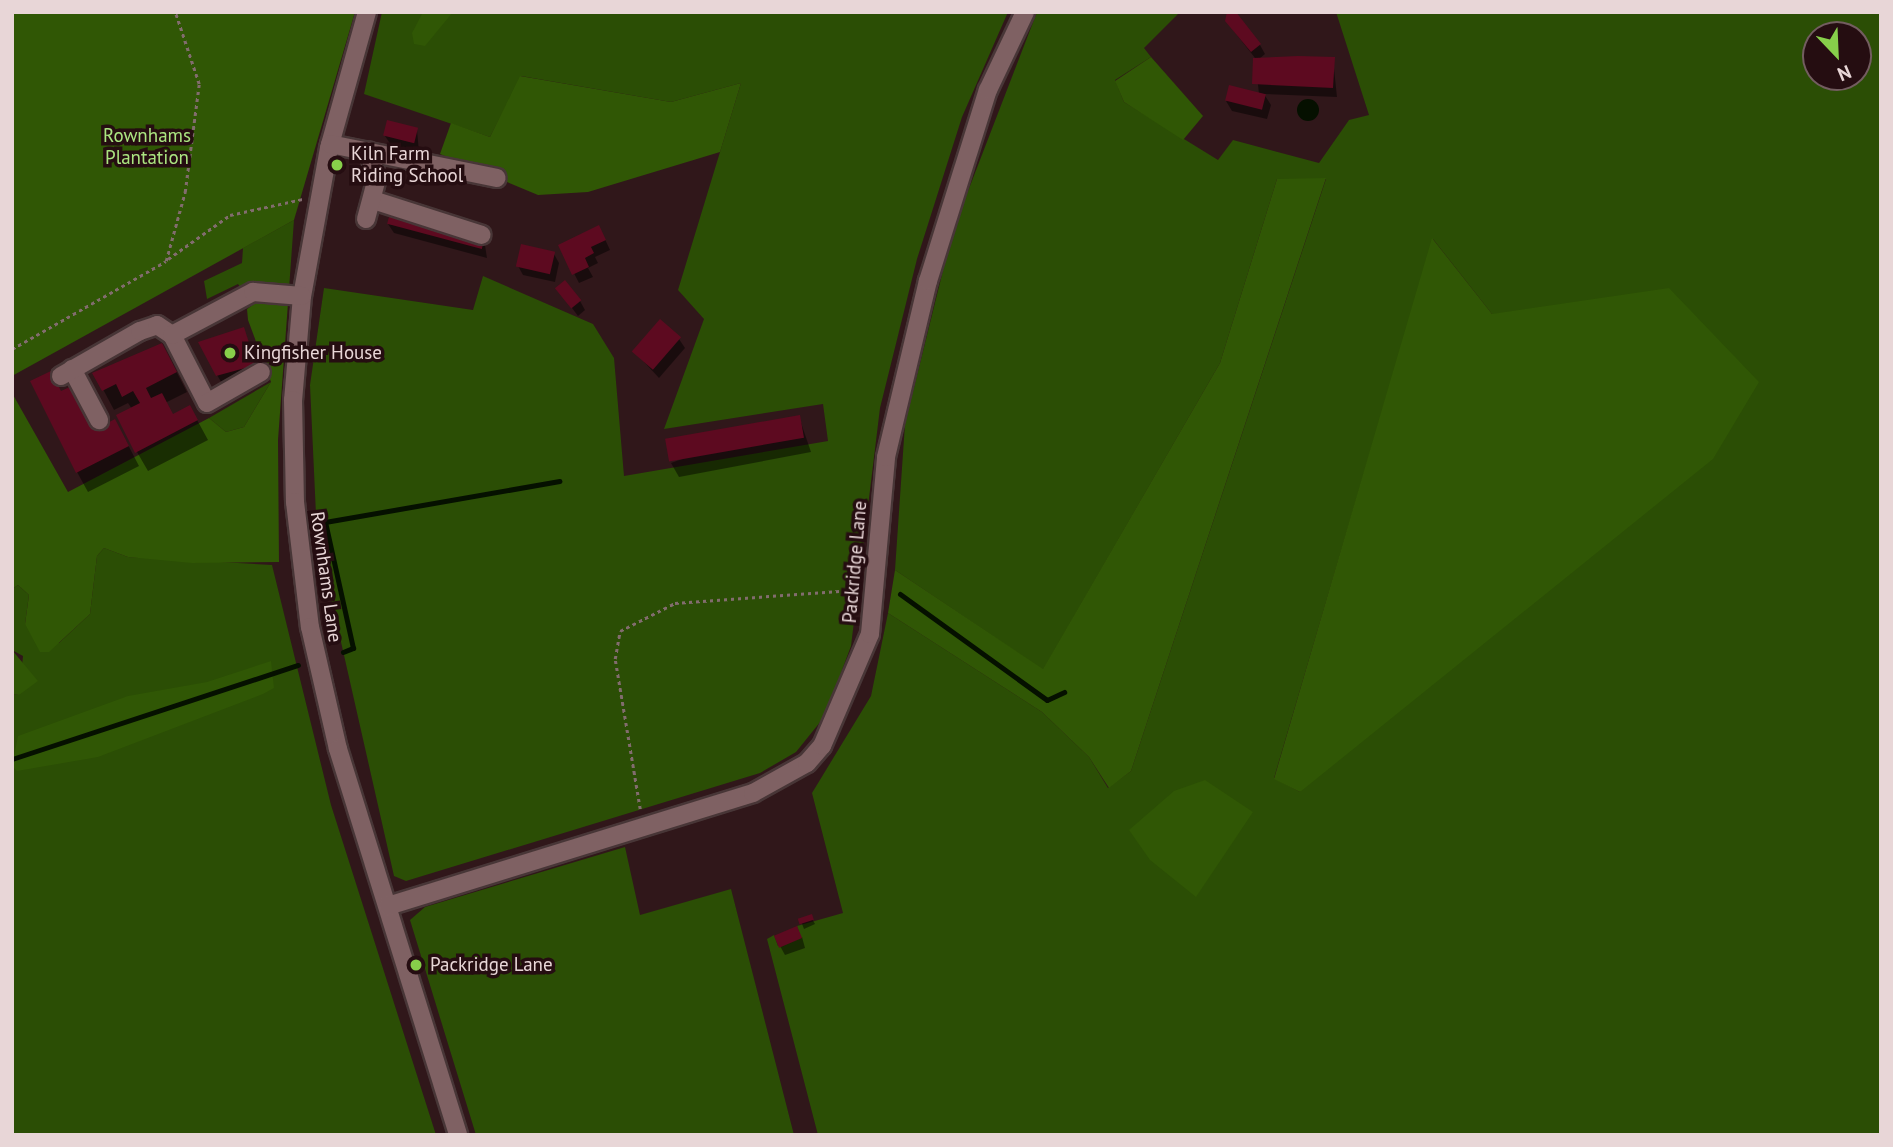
<!DOCTYPE html>
<style>
body{margin:0}
#map{position:relative;width:1893px;height:1147px;overflow:hidden;background:#30171a;font-family:"PT Sans",sans-serif}
div>[style]{position:absolute}
[style*='--x']{left:calc(var(--x)*1px);top:calc(var(--y)*1px);width:calc(var(--w)*1px);rotate:calc(var(--a)*1deg)}
.green>*{inset:0;background:#2b4e05}
.forest>*{inset:0;background:#305705}
.water>*{inset:0;background:#051000}
.round{border-radius:50%}
.shadow>*{inset:0;background:#0007}
.stream>*{height:5px;margin:-2.5px;padding:0 2.5px;transform-origin:2.5px;border-radius:2.5px;background:#051000}
.building>*{inset:0;background:#5d0a20;transform-origin:0 0}
.path>*{height:2.5px;margin-top:-1.25px;transform-origin:0;background:repeating-linear-gradient(90deg,#826c6e 0 3.5px,transparent 0 7px)}
.roads{filter:drop-shadow(2px 0 #483637) drop-shadow(-2px 0 #483637) drop-shadow(0 2px #483637) drop-shadow(0 -2px #483637)}
.minor>*{height:18px;margin:-9px;padding:0 9px;transform-origin:9px;border-radius:9px;background:#7f6163}
.dots>*{width:19px;height:19px;translate:-50% -50%;box-sizing:border-box;border:4px solid #250d11;border-radius:50%}
span{translate:-50% -50%;white-space:nowrap;text-align:center;line-height:1.15;-webkit-text-stroke:7px #250d11;paint-order:stroke}
.park-label{font-size:19px;color:#abe581}
.poi-label{font-size:19px;color:#e8d6d7}
.left{translate:0 -50%;text-align:left}
.street-label{font-size:19px;color:#e8d6d7}
.frame{position:absolute;inset:0;border:14px solid #e8d6d7;pointer-events:none}
.north{position:absolute;left:1802px;top:21px;width:70px;height:70px;box-sizing:border-box;background:#250d11;border:2px solid #735d60;border-radius:50%;rotate:157deg;font-size:19px;font-weight:700;line-height:28px;text-align:center;color:#e8d6d7}
.north::after{content:'';display:block;margin:auto;width:24px;height:32px;background:#87cf4a;clip-path:polygon(50% 0,100% 100%,50% 72%,0 100%)}
</style>
<div id="map">
<div class="green">
<div style="clip-path:polygon(382px 12px,1008px 12px,962px 117px,917px 259px,880px 408px,851px 646px,825px 716px,796px 752px,760px 773px,406px 881px,394px 876px,317px 536px,310px 385px,324px 288px,473px 310px,483px 276px,593px 324px,614px 358px,624px 476px,828px 441px,823px 404px,664px 429px,704px 319px,678px 290px,741px 83px,671px 102px,521px 76px,490px 137px,364px 94px)"></div>
<div style="clip-path:polygon(evenodd,1037px 12px,1180px 12px,1144px 48px,1151px 57px,1115px 80px,1124px 102px,1218px 160px,1233px 140px,1319px 163px,1349px 120px,1369px 115px,1336px 12px,1881px 12px,1881px 1135px,818px 1135px,767px 939px,774px 935px,778px 946px,801px 938px,797px 926px,843px 913px,812px 793px,871px 696px,888px 613px,1042px 712px,1089px 757px,1108px 788px,1131px 771px,1326px 179px,1277px 179px,1220px 363px,1043px 670px,895px 570px,905px 424px,953px 230px,1037px 12px,1816px 35px,1858px 35px,1858px 77px,1816px 77px,1816px 35px,1037px 12px,1433px 239px,1492px 314px,1300px 792px,1274px 778px,1433px 239px)"></div>
<div style="clip-path:polygon(294px 220px,289px 289px,243px 291px,238px 284px,207px 299px,204px 281px,242px 263px,243px 248px)"></div>
<div style="clip-path:polygon(271px 382px,244px 427px,226px 432px,209px 418px)"></div>
<div style="clip-path:polygon(104px 548px,128px 557px,272px 565px,331px 805px,436px 1135px,12px 1135px,12px 694px,19px 695px,23px 656px,12px 650px,12px 589px,18px 585px,29px 595px,25px 624px,59px 643px,90px 614px,97px 556px)"></div>
<div style="clip-path:polygon(625px 847px,640px 915px,731px 889px,794px 1135px,476px 1135px,410px 920px,425px 907px)"></div>
</div>
<div class="forest">
<div style="clip-path:polygon(12px 12px,355px 12px,294px 220px,12px 376px)"></div>
<div style="clip-path:polygon(423px 12px,453px 12px,425px 46px,414px 44px,412px 33px)"></div>
<div style="clip-path:polygon(1151px 57px,1203px 116px,1183px 140px,1124px 102px,1115px 81px)"></div>
<div style="clip-path:polygon(520px 76px,671px 102px,741px 83px,720px 152px,588px 192px,538px 195px,440px 154px,451px 123px,490px 137px)"></div>
<div style="clip-path:polygon(1326px 178px,1131px 771px,1109px 788px,1089px 757px,1042px 712px,888px 613px,895px 570px,1043px 669px,1220px 363px,1277px 179px)"></div>
<div style="clip-path:polygon(1432px 238px,1492px 314px,1669px 288px,1759px 382px,1713px 459px,1300px 792px,1274px 779px)"></div>
<div style="clip-path:polygon(261px 299px,288px 303px,278px 440px,279px 562px,192px 563px,128px 557px,104px 548px,97px 556px,90px 614px,49px 652px,40px 652px,25px 624px,29px 595px,18px 585px,12px 589px,12px 393px,68px 492px,209px 418px,226px 432px,244px 427px,271px 382px,248px 320px,247px 309px)"></div>
<div style="clip-path:polygon(12px 650px,38px 681px,19px 695px,12px 694px)"></div>
<div style="clip-path:polygon(271px 661px,274px 688px,263px 694px,98px 757px,17px 771px,12px 766px,18px 736px,128px 696px,207px 682px)"></div>
<div style="clip-path:polygon(1205px 780px,1253px 812px,1196px 897px,1150px 860px,1129px 830px,1174px 791px)"></div>
</div>
<div class="water">
<div class="round" style="left:1297px;top:99px;width:22px;height:22px"></div>
</div>
<div class="shadow">
<div style="clip-path:polygon(1231px 13px,1260px 45px,1265px 54px,1259px 59px,1333px 59px,1337px 97px,1264px 94px,1271px 105px,1267px 119px,1232px 111px,1226px 101px,1259px 94px,1255px 58px,1233px 30px)"></div>
<div style="clip-path:polygon(417px 130px,419px 152px,391px 145px,385px 136px)"></div>
<div style="clip-path:polygon(388px 224px,484px 239px,487px 258px,394px 233px)"></div>
<div style="clip-path:polygon(604px 237px,610px 250px,595px 257px,598px 263px,588px 268px,593px 277px,579px 283px,560px 246px)"></div>
<div style="clip-path:polygon(554px 254px,559px 263px,555px 282px,523px 275px,518px 266px)"></div>
<div style="clip-path:polygon(557px 288px,580px 301px,585px 310px,578px 316px)"></div>
<div style="clip-path:polygon(243px 329px,263px 379px,226px 390px,217px 375px)"></div>
<div style="clip-path:polygon(679px 339px,685px 348px,659px 378px,634px 351px)"></div>
<div style="clip-path:polygon(173px 365px,187px 392px,165px 403px,173px 416px,190px 407px,208px 440px,148px 471px,137px 452px,132px 409px,128px 403px,114px 410px,95px 374px)"></div>
<div style="clip-path:polygon(61px 393px,96px 430px,126px 441px,139px 466px,88px 492px,77px 472px)"></div>
<div style="clip-path:polygon(799px 417px,811px 452px,679px 477px,671px 463px)"></div>
<div style="clip-path:polygon(811px 917px,815px 924px,804px 929px,801px 921px)"></div>
<div style="clip-path:polygon(802px 937px,805px 948px,785px 955px,780px 946px)"></div>
</div>
<div class="stream">
<div style="--x:900;--y:594;--w:181;--a:35.8"></div>
<div style="--x:1047;--y:700;--w:19;--a:-25"></div>
<div style="--x:343;--y:652;--w:11;--a:-22"></div>
<div style="--x:353;--y:648;--w:129;--a:-102.5"></div>
<div style="--x:325;--y:522;--w:238;--a:-9.9"></div>
<div style="--x:12;--y:759;--w:301;--a:-18.2"></div>
</div>
<div class="building">
<div style="clip-path:polygon(1236px 12px,1261px 44px,1251px 52px,1225px 21px,1227px 12px)"></div>
<div style="clip-path:polygon(1298px 56px,1335px 57px,1333px 88px,1252px 84px,1253px 58px)"></div>
<div style="left:1229px;top:85px;width:38px;height:16px;rotate:14deg"></div>
<div style="left:387px;top:120px;width:32px;height:16px;rotate:14deg"></div>
<div style="left:390px;top:213px;width:98px;height:11px;rotate:15deg"></div>
<div style="clip-path:polygon(599px 225px,606px 240px,591px 247px,594px 253px,585px 258px,589px 267px,572px 275px,558px 245px)"></div>
<div style="left:521px;top:244px;width:35px;height:23px;rotate:13deg"></div>
<div style="left:565px;top:280px;width:26px;height:13px;rotate:51deg"></div>
<div style="left:660px;top:319px;width:28px;height:43px;rotate:41deg"></div>
<div style="clip-path:polygon(244px 327px,256px 365px,216px 376px,198px 342px)"></div>
<div style="clip-path:polygon(162px 343px,177px 372px,146px 388px,151px 398px,162px 393px,173px 414px,190px 405px,198px 420px,135px 453px,116px 415px,140px 403px,133px 391px,122px 397px,116px 384px,102px 391px,92px 373px)"></div>
<div style="clip-path:polygon(51px 371px,61px 391px,74px 385px,96px 429px,115px 419px,129px 446px,76px 473px,30px 381px)"></div>
<div style="left:800px;top:415px;width:23px;height:137px;rotate:80deg"></div>
<div style="left:812px;top:914px;width:6px;height:15px;rotate:72deg"></div>
<div style="left:797px;top:926px;width:13px;height:25px;rotate:67deg"></div>
</div>
<div class="path">
<div style="--x:168;--y:259;--w:76;--a:-35.4"></div>
<div style="--x:230;--y:215;--w:75;--a:-12.4"></div>
<div style="--x:12;--y:349;--w:177;--a:-29.7"></div>
<div style="--x:166;--y:261;--w:72;--a:-74.6"></div>
<div style="--x:185;--y:192;--w:109;--a:-82.6"></div>
<div style="--x:199;--y:84;--w:76;--a:-108.4"></div>
<div style="--x:640;--y:809;--w:152;--a:-99.5"></div>
<div style="--x:615;--y:659;--w:28;--a:-80"></div>
<div style="--x:620;--y:631;--w:62;--a:-27"></div>
<div style="--x:675;--y:603;--w:165;--a:-4.2"></div>
</div>
<div class="roads">
<div class="minor">
<div style="--x:367;--y:12;--w:141;--a:105.6"></div>
<div style="--x:329;--y:148;--w:150;--a:100.3"></div>
<div style="--x:302;--y:296;--w:104;--a:94.9"></div>
<div style="--x:293;--y:400;--w:102;--a:88.9"></div>
<div style="--x:295;--y:502;--w:126;--a:83.2"></div>
<div style="--x:310;--y:627;--w:125;--a:77.1"></div>
<div style="--x:338;--y:749;--w:404;--a:72.7"></div>
<div style="--x:330;--y:144;--w:170;--a:11.5"></div>
<div style="--x:373;--y:200;--w:114;--a:17.8"></div>
<div style="--x:366;--y:219;--w:42;--a:-75"></div>
<div style="--x:377;--y:178;--w:28;--a:-108"></div>
<div style="--x:172;--y:335;--w:76;--a:62.8"></div>
<div style="--x:207;--y:403;--w:62;--a:-29.9"></div>
<div style="--x:72;--y:369;--w:58;--a:62.1"></div>
<div style="--x:61;--y:376;--w:91;--a:-29.7"></div>
<div style="--x:140;--y:331;--w:18;--a:-19"></div>
<div style="--x:157;--y:325;--w:18;--a:34"></div>
<div style="--x:172;--y:335;--w:92;--a:-28"></div>
<div style="--x:253;--y:292;--w:49;--a:4.7"></div>
<div style="--x:388;--y:906;--w:382;--a:-17.2"></div>
<div style="--x:753;--y:793;--w:62;--a:-29.1"></div>
<div style="--x:807;--y:763;--w:23;--a:-49"></div>
<div style="--x:822;--y:746;--w:122;--a:-66.8"></div>
<div style="--x:870;--y:634;--w:178;--a:-84.8"></div>
<div style="--x:886;--y:457;--w:181;--a:-76.6"></div>
<div style="--x:928;--y:281;--w:200;--a:-72.6"></div>
<div style="--x:988;--y:90;--w:86;--a:-64.6"></div>
</div>
</div>
<div class="dots">
<div style="left:337px;top:165px;background:#87cf4a"></div>
<div style="left:230px;top:353px;background:#87cf4a"></div>
<div style="left:416px;top:965px;background:#87cf4a"></div>
</div>
<div class="park-label">
<span style="left:147px;top:147px">Rownhams<br>Plantation</span>
</div>
<div class="poi-label">
<span class="left" style="left:351px;top:165px">Kiln Farm<br>Riding School</span>
<span class="left" style="left:244px;top:353px">Kingfisher House</span>
<span class="left" style="left:430px;top:965px">Packridge Lane</span>
</div>
<div class="street-label">
<span style="left:855px;top:562px;rotate:-85deg">Packridge Lane</span>
<span style="left:326px;top:577px;rotate:82deg">Rownhams Lane</span>
</div>
<div class="frame"></div>
<div class="north">N</div>
</div>
